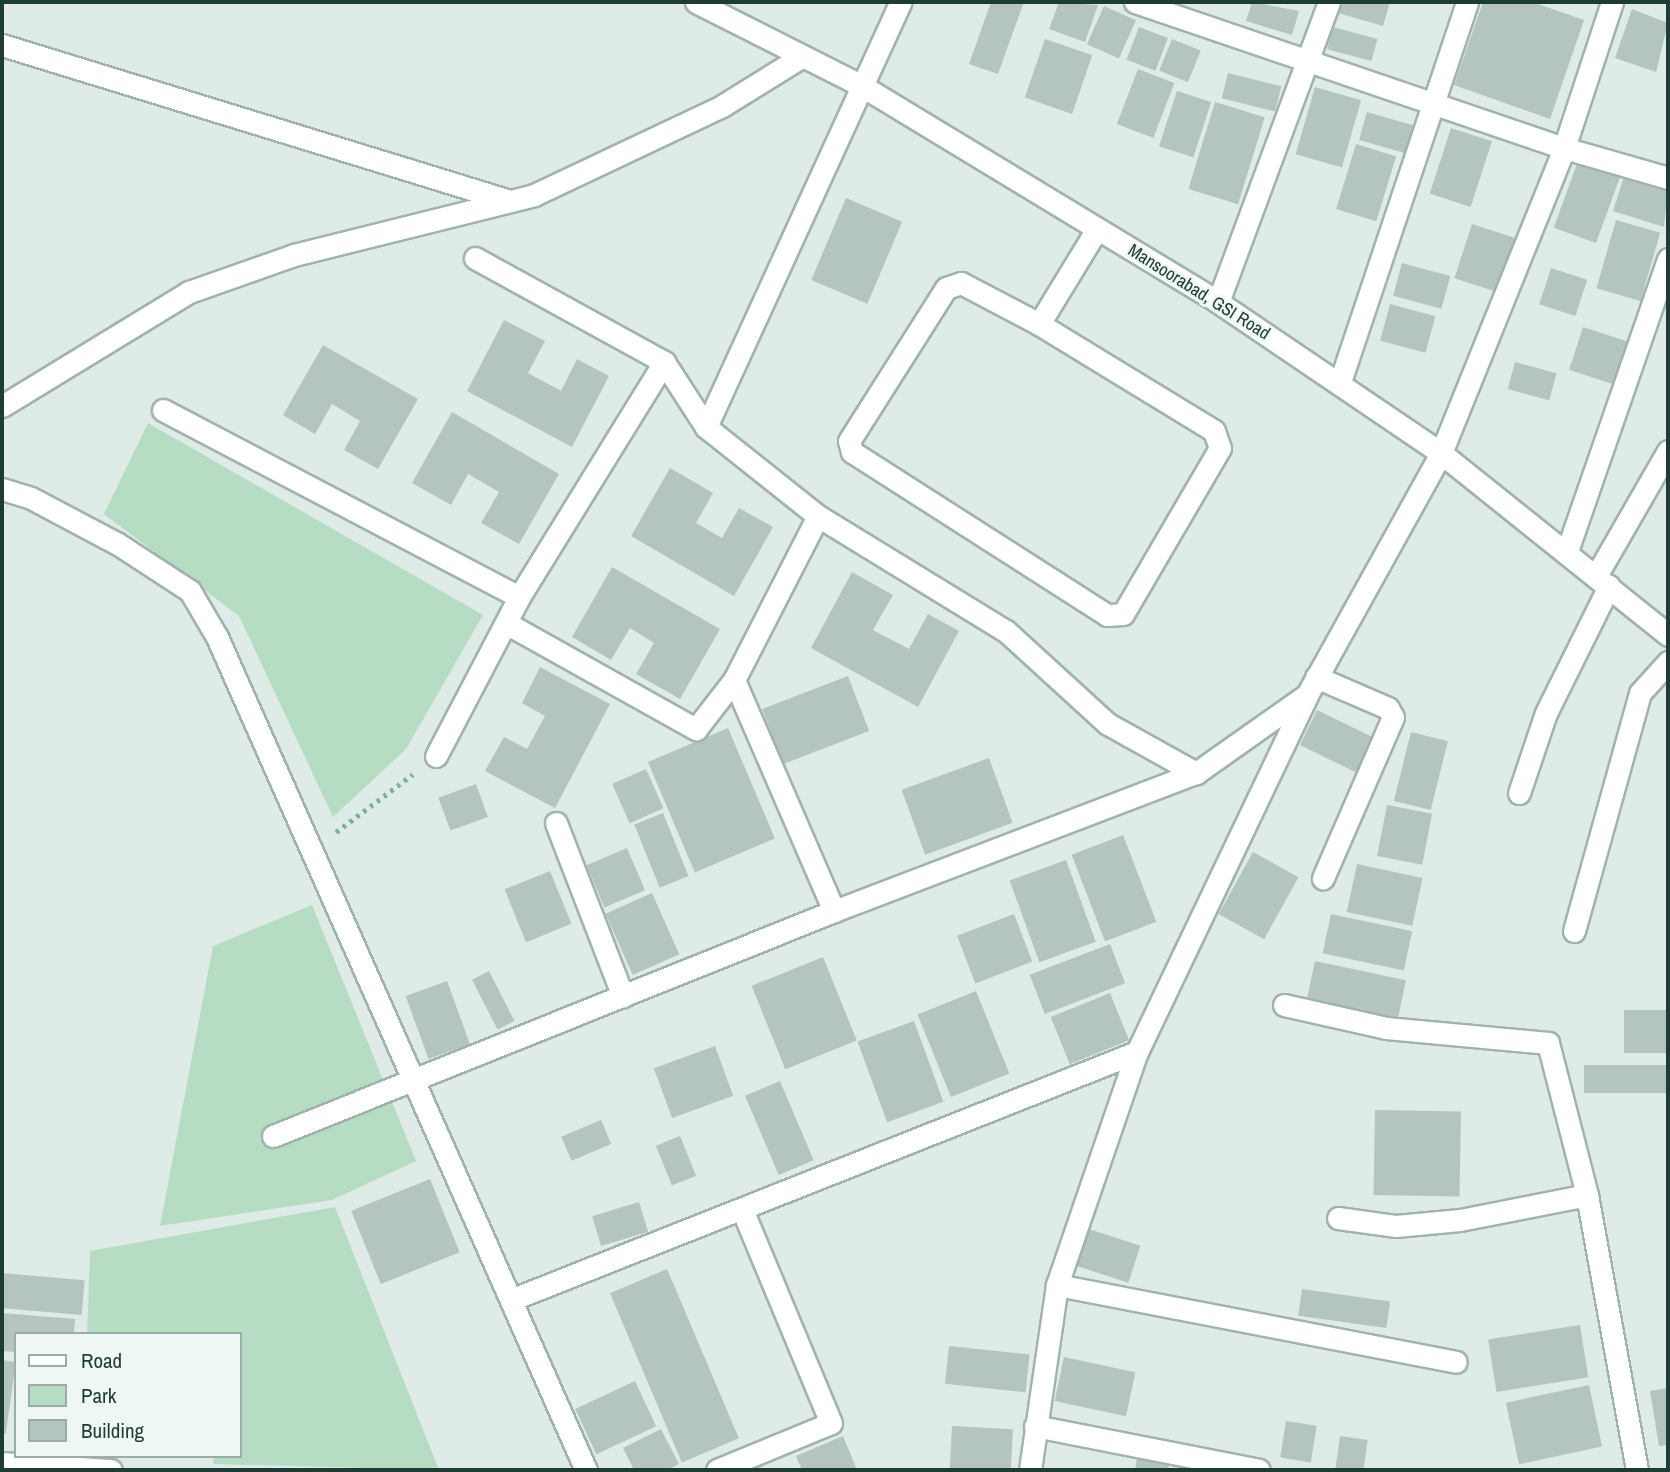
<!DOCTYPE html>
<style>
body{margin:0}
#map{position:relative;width:1670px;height:1472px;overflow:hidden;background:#deebe6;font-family:"Archivo Narrow",sans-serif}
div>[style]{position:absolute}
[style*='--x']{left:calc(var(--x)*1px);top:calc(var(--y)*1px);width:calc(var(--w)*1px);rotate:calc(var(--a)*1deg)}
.green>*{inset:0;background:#b6ddc3}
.building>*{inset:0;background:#b4c5bf;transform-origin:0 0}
.path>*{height:4.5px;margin-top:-2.25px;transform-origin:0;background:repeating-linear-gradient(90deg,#7db0a4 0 3.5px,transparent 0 8.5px)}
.roads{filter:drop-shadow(2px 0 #a1b3ad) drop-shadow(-2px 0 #a1b3ad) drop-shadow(0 2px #a1b3ad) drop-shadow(0 -2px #a1b3ad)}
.minor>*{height:21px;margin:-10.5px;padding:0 10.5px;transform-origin:10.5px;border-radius:10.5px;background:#fff}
span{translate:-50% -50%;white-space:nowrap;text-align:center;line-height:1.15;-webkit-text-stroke:5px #eff7f4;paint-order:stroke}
.street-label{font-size:18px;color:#1f3b35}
.frame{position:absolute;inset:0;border:4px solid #1f3b35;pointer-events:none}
.legend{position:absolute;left:14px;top:1332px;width:228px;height:126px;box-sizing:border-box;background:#eff7f4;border:2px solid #9caca8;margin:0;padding:9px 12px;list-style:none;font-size:21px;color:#1f3b35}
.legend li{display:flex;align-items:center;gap:14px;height:35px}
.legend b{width:35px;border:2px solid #9caca8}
</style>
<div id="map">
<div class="green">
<div style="clip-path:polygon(148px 423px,483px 615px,406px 749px,333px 817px,239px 616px,104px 514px)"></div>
<div style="clip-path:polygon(312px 905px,416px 1161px,332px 1200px,160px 1226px,213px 946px)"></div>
<div style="clip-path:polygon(335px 1207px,439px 1470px,213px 1464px,214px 1456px,240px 1456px,240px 1334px,87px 1334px,90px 1251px)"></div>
</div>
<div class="building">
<div style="clip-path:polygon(991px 2px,1024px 2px,998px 74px,969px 64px)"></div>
<div style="clip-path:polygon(1059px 2px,1098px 5px,1085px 42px,1049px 29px)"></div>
<div style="clip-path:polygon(1252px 2px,1299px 11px,1292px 35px,1246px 21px)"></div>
<div style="clip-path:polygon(1341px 2px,1390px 2px,1383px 26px,1338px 13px)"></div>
<div style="clip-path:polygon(1483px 2px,1532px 2px,1584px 20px,1550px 119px,1454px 85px)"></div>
<div style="left:1104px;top:6px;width:35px;height:42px;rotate:24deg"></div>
<div style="clip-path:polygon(1632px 9px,1668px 23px,1656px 72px,1615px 58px)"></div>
<div style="left:1139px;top:27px;width:31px;height:35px;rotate:21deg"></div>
<div style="left:1333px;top:27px;width:46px;height:23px;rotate:15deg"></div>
<div style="left:1045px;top:39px;width:50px;height:62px;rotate:19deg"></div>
<div style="left:1172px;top:39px;width:31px;height:34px;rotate:22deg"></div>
<div style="left:1138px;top:69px;width:39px;height:59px;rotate:21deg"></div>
<div style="left:1228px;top:73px;width:55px;height:26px;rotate:14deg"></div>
<div style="left:1315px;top:87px;width:48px;height:70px;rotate:16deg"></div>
<div style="left:1177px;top:91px;width:36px;height:58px;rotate:18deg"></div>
<div style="left:1215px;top:102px;width:52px;height:91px;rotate:17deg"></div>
<div style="left:1367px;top:112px;width:50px;height:29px;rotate:16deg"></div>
<div style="left:1451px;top:128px;width:43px;height:69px;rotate:18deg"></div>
<div style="left:1356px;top:144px;width:42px;height:68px;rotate:17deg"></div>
<div style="left:1578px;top:161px;width:45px;height:71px;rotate:20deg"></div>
<div style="clip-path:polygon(1625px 173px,1668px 187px,1664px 227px,1613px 211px)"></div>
<div style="left:846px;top:198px;width:61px;height:89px;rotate:23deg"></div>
<div style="left:1616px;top:220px;width:46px;height:71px;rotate:16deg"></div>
<div style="left:1472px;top:224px;width:52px;height:57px;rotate:18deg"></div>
<div style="left:1402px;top:263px;width:50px;height:34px;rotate:15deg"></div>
<div style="left:1551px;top:268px;width:38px;height:38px;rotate:18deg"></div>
<div style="left:1390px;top:304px;width:47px;height:38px;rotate:15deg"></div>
<div style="clip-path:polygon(504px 320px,545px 341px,528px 373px,561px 391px,577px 359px,609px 376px,572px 447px,467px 391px)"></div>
<div style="left:1583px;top:327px;width:48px;height:45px;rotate:18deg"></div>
<div style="clip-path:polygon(323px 345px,418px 399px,378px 469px,344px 450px,360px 421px,332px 404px,315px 434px,283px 415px)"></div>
<div style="left:1515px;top:362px;width:43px;height:28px;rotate:15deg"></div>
<div style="clip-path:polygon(452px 412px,559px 474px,519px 544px,481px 523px,499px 492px,468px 474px,451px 505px,412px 483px)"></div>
<div style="clip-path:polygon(670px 468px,713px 493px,696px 523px,722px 538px,739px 508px,773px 527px,734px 596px,631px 536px)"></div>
<div style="clip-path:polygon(612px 567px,720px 629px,680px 699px,636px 674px,654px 643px,630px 628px,611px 660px,572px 637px)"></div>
<div style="clip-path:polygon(852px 572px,893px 595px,873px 630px,909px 649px,928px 614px,959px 631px,918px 707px,811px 648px)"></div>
<div style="clip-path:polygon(540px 667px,610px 704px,555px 808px,485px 771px,504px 737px,527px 749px,545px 716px,522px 703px)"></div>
<div style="left:848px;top:676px;width:59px;height:92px;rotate:69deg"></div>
<div style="left:1317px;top:710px;width:64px;height:39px;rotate:26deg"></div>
<div style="left:728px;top:728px;width:120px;height:87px;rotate:67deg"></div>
<div style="left:1411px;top:732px;width:38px;height:71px;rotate:14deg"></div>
<div style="left:989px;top:758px;width:69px;height:93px;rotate:70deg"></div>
<div style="left:646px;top:769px;width:43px;height:37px;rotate:66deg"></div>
<div style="left:476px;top:784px;width:35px;height:40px;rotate:70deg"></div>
<div style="left:1387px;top:805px;width:46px;height:52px;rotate:11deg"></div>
<div style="left:663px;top:813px;width:68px;height:31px;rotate:68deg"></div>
<div style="left:1123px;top:835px;width:93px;height:55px;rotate:69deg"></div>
<div style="left:627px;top:848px;width:46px;height:44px;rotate:67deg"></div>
<div style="left:1253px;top:852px;width:52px;height:71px;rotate:29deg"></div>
<div style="left:1066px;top:860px;width:87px;height:60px;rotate:70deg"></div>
<div style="left:1357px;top:864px;width:67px;height:49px;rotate:12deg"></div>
<div style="left:550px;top:871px;width:57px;height:49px;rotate:68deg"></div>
<div style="left:652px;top:893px;width:67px;height:51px;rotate:66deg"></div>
<div style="left:1014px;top:914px;width:51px;height:61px;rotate:69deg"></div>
<div style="left:1331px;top:914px;width:83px;height:40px;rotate:12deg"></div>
<div style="left:1110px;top:944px;width:42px;height:86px;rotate:69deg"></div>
<div style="left:823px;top:957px;width:90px;height:77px;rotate:68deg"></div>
<div style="left:1315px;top:961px;width:93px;height:41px;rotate:12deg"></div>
<div style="left:489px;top:971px;width:56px;height:19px;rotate:63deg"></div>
<div style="left:447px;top:981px;width:67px;height:44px;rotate:70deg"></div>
<div style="left:976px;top:991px;width:89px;height:63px;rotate:68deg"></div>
<div style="left:1110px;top:993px;width:51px;height:64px;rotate:68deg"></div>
<div style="left:1668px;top:1010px;width:43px;height:44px;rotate:90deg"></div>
<div style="left:914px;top:1021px;width:86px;height:60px;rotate:70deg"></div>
<div style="left:715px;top:1046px;width:53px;height:65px;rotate:70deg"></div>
<div style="left:1668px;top:1065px;width:28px;height:84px;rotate:90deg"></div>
<div style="left:780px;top:1081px;width:86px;height:38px;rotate:67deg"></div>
<div style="left:1375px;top:1110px;width:86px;height:85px;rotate:1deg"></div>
<div style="left:601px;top:1120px;width:26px;height:43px;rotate:67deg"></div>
<div style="left:680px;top:1136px;width:43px;height:26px;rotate:68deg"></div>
<div style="left:430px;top:1179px;width:79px;height:85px;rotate:68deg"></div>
<div style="left:639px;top:1202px;width:31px;height:49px;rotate:73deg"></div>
<div style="left:1089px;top:1229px;width:54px;height:39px;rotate:18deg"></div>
<div style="left:667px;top:1269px;width:184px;height:62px;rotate:67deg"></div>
<div style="left:2px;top:1273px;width:83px;height:35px;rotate:5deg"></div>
<div style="left:1302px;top:1289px;width:89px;height:27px;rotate:8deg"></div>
<div style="clip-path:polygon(2px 1313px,75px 1319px,74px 1334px,16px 1334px,16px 1352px,2px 1351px)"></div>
<div style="left:1580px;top:1325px;width:53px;height:93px;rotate:81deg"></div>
<div style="left:949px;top:1346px;width:81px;height:38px;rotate:6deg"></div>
<div style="left:1064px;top:1357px;width:73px;height:45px;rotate:12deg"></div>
<div style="left:2px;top:1360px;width:14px;height:72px;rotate:8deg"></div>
<div style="left:635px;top:1381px;width:50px;height:66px;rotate:65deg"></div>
<div style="left:1589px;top:1385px;width:63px;height:85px;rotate:78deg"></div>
<div style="clip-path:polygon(1668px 1388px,1668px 1445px,1659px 1446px,1650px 1391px)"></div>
<div style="left:1286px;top:1421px;width:31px;height:37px;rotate:9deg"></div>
<div style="left:952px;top:1426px;width:61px;height:44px;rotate:3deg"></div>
<div style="clip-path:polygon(661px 1429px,679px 1464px,667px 1470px,634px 1470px,623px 1448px)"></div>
<div style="clip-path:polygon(843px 1436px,857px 1470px,802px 1470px,796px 1456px)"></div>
<div style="left:1340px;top:1436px;width:28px;height:34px;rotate:8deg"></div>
<div style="clip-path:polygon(1138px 1452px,1170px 1457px,1168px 1470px,1135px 1470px)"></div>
</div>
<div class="path">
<div style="--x:336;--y:832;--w:96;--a:-37"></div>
</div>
<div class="roads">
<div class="minor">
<div style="--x:696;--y:2;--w:186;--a:26.8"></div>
<div style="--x:862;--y:86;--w:416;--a:31.2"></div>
<div style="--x:1218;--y:302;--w:269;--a:34.1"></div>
<div style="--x:1441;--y:453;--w:291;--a:38.7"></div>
<div style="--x:1135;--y:2;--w:453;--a:18.8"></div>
<div style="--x:1564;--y:148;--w:108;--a:16.1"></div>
<div style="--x:2;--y:45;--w:531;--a:17.07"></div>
<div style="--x:475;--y:258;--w:216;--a:28.8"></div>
<div style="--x:664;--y:362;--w:77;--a:57.1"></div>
<div style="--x:706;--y:427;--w:143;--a:38.5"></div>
<div style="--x:818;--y:516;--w:220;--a:31.5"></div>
<div style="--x:1006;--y:631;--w:138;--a:42.4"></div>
<div style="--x:1108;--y:724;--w:101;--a:29.1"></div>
<div style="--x:1218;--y:302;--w:320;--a:-69.7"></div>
<div style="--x:1039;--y:324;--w:205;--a:31.4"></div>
<div style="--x:1214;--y:431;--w:18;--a:71"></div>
<div style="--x:1220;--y:448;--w:192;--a:120.3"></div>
<div style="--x:1123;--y:614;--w:16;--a:176"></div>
<div style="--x:1107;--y:615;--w:303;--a:-147.4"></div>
<div style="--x:852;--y:452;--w:11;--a:-105"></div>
<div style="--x:849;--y:441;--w:181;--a:-57.6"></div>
<div style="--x:946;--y:288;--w:16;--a:-18"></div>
<div style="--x:961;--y:283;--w:88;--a:27.7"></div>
<div style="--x:1039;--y:324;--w:111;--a:-58.6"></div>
<div style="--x:1340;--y:382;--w:401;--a:-71.5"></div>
<div style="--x:2;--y:406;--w:219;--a:-31.4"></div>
<div style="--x:189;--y:292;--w:111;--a:-19.4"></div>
<div style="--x:294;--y:255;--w:247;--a:-14"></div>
<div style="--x:534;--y:195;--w:208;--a:-25.3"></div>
<div style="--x:722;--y:106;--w:93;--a:-31.8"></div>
<div style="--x:163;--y:410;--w:402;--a:27.7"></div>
<div style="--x:706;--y:427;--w:468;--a:-65.4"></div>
<div style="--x:2;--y:489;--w:30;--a:17"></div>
<div style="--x:31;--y:498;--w:98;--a:27.9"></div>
<div style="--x:118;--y:544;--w:86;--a:33.1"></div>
<div style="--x:190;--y:591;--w:53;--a:59.6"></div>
<div style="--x:217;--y:637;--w:911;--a:66.11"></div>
<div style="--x:1567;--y:551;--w:309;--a:-70.9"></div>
<div style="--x:1596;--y:576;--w:144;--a:-60.1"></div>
<div style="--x:506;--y:623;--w:218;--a:29.2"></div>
<div style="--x:696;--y:729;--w:62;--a:-52.2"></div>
<div style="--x:734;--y:680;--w:184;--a:-62.9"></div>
<div style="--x:1316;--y:677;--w:78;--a:23.3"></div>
<div style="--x:1388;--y:708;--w:10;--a:61"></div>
<div style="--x:1393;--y:717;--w:176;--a:113.5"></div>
<div style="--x:734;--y:680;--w:252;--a:66.6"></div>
<div style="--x:436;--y:756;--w:179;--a:-62.4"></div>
<div style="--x:519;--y:597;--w:276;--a:-58.3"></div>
<div style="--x:1519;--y:793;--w:84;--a:-71.4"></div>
<div style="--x:1546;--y:713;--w:142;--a:-63.6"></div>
<div style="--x:556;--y:823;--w:186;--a:68.9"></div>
<div style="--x:1574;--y:931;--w:247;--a:-74.5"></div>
<div style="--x:1640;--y:693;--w:42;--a:-47.9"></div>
<div style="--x:1284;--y:1005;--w:105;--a:12.7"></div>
<div style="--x:1386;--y:1028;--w:163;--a:5.3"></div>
<div style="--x:1548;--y:1043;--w:157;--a:75.6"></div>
<div style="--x:1587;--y:1195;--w:280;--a:79.7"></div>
<div style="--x:273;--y:1136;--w:604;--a:-21.85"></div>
<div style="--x:834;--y:911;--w:387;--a:-20.9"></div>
<div style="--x:1196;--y:773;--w:133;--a:-35.2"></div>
<div style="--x:1338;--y:1218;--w:59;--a:7.9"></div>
<div style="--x:1396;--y:1226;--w:64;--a:-5.4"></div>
<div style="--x:1460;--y:1220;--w:129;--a:-11.1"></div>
<div style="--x:1057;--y:1285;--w:406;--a:10.9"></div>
<div style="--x:513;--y:1299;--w:671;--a:-21.6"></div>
<div style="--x:1035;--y:1426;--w:228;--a:11.1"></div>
<div style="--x:2;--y:1463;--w:109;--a:3.7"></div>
<div style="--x:717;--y:1470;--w:123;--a:-22.4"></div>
<div style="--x:831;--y:1423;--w:232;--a:-112.6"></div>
<div style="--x:1030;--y:1470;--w:187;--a:-81.7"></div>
<div style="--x:1057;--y:1285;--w:246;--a:-71.1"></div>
<div style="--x:1137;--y:1052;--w:395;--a:-64.5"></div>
<div style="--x:1307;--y:695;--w:277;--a:-61"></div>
<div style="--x:1441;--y:453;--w:329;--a:-68"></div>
<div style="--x:1564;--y:148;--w:154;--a:-71.8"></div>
</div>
</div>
<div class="street-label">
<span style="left:1199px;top:292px;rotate:32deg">Mansoorabad, GSI Road</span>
</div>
<div class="frame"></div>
<ul class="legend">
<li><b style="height:9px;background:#fff"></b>Road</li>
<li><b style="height:19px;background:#b6ddc3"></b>Park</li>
<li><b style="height:19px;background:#b4c5bf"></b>Building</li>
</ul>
</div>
